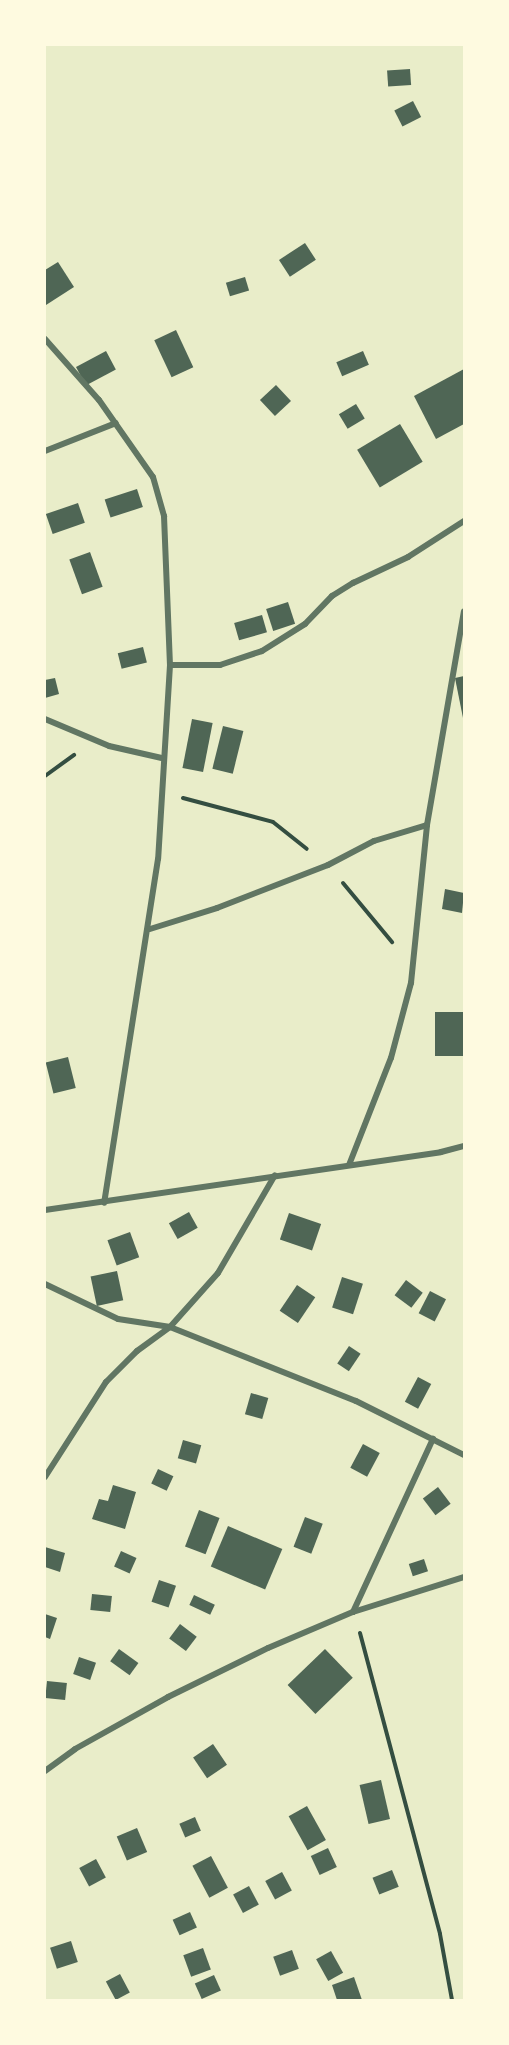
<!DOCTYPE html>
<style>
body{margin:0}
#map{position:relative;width:509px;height:2045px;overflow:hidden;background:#e9edc9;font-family:Cabin,sans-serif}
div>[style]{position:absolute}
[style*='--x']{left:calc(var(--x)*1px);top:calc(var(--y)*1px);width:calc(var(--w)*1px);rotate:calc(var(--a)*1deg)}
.building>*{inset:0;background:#4f6655;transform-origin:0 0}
.path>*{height:4px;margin:-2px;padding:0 2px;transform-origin:2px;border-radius:2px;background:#344e41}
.minor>*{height:6px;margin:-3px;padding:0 3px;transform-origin:3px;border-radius:3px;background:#617663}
span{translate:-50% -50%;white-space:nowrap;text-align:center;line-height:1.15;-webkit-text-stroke:6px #fefae0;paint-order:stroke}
.frame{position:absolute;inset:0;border:46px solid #fefae0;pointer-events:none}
</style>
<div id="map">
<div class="building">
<div style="left:410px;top:69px;width:16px;height:23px;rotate:86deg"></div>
<div style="left:413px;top:101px;width:18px;height:21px;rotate:63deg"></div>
<div style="left:305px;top:243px;width:20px;height:31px;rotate:57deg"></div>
<div style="clip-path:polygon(58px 262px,74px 287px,46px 305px,45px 270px)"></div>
<div style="left:245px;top:277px;width:14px;height:20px;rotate:73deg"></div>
<div style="left:176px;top:330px;width:41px;height:24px;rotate:65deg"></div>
<div style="left:106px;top:351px;width:21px;height:34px;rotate:62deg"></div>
<div style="left:363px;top:351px;width:15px;height:29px;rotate:67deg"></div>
<div style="clip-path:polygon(464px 369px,464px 424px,436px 439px,414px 396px)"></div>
<div style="left:276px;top:385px;width:22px;height:22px;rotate:47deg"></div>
<div style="left:356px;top:404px;width:17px;height:20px;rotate:59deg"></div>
<div style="left:400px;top:424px;width:44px;height:50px;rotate:59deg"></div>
<div style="left:137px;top:489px;width:19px;height:34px;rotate:72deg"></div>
<div style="left:78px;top:503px;width:21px;height:34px;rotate:71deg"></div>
<div style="left:90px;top:552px;width:37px;height:22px;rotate:70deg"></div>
<div style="left:288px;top:602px;width:23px;height:23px;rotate:72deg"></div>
<div style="left:262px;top:615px;width:18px;height:29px;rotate:74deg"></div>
<div style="left:143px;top:647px;width:16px;height:26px;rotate:76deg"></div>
<div style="clip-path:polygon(464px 676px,464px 718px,463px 718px,455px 678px)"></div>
<div style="clip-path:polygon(55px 678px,59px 694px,45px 698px,45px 680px)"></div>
<div style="left:192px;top:719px;width:21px;height:50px;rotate:11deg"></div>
<div style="left:223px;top:726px;width:21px;height:44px;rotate:14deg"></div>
<div style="clip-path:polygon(445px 889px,464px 893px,462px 913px,442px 909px)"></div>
<div style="left:435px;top:1012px;width:29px;height:44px"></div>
<div style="left:68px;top:1057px;width:32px;height:23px;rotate:76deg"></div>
<div style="left:189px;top:1212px;width:18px;height:23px;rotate:61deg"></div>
<div style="left:289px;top:1213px;width:34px;height:28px;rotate:19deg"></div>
<div style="left:130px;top:1232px;width:27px;height:24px;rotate:70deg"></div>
<div style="left:117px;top:1271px;width:30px;height:27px;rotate:78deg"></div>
<div style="left:342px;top:1277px;width:22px;height:32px;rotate:18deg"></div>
<div style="left:406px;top:1280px;width:21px;height:19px;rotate:37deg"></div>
<div style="left:297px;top:1285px;width:22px;height:31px;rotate:34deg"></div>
<div style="left:430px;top:1291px;width:18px;height:25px;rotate:27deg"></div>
<div style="left:349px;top:1346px;width:14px;height:21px;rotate:34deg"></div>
<div style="left:418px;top:1377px;width:15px;height:28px;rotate:28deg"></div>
<div style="left:251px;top:1393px;width:18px;height:22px;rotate:16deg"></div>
<div style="left:183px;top:1440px;width:19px;height:19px;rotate:16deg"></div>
<div style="left:363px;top:1444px;width:19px;height:27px;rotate:28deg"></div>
<div style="left:158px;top:1469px;width:17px;height:16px;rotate:25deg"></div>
<div style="clip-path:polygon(113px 1485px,136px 1492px,125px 1529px,92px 1519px,99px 1499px,108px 1501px)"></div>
<div style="left:438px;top:1487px;width:21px;height:19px;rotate:53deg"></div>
<div style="left:199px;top:1510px;width:22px;height:39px;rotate:21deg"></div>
<div style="left:305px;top:1517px;width:19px;height:32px;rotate:21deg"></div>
<div style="left:228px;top:1526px;width:59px;height:44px;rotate:23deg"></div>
<div style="clip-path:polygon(45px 1547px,65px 1553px,60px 1572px,45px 1567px)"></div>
<div style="left:121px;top:1551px;width:17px;height:17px;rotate:24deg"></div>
<div style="left:424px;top:1559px;width:13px;height:16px;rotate:72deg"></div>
<div style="left:159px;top:1580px;width:18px;height:23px;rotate:19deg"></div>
<div style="left:92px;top:1594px;width:20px;height:16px;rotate:6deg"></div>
<div style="left:194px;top:1595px;width:23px;height:11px;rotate:25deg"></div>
<div style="clip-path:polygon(45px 1614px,57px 1618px,50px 1639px,45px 1637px)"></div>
<div style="left:180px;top:1624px;width:21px;height:18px;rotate:37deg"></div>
<div style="left:119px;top:1649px;width:24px;height:15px;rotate:36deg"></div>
<div style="left:325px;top:1649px;width:40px;height:52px;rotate:46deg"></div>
<div style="left:79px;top:1657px;width:18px;height:18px;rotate:19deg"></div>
<div style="left:47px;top:1681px;width:20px;height:17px;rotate:6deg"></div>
<div style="left:213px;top:1744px;width:25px;height:24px;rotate:56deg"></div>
<div style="left:381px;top:1780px;width:40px;height:22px;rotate:77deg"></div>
<div style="left:307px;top:1806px;width:39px;height:21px;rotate:61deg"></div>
<div style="left:195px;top:1817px;width:15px;height:17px;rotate:67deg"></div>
<div style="left:137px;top:1828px;width:26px;height:22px;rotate:67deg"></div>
<div style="left:328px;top:1848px;width:21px;height:19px;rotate:65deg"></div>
<div style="left:211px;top:1856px;width:36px;height:21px;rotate:62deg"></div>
<div style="left:96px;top:1859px;width:21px;height:19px;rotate:62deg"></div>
<div style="left:392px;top:1870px;width:18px;height:21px;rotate:68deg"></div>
<div style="left:282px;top:1872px;width:21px;height:19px;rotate:62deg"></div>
<div style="left:249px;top:1886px;width:21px;height:18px;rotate:62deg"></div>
<div style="left:190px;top:1912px;width:17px;height:19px;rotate:66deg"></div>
<div style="left:71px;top:1941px;width:22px;height:22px;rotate:72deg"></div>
<div style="left:203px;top:1948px;width:23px;height:21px;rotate:70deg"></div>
<div style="left:292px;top:1950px;width:20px;height:20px;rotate:70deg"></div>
<div style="left:331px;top:1951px;width:25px;height:17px;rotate:61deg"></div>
<div style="left:120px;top:1974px;width:21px;height:16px;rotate:62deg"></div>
<div style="left:214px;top:1975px;width:17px;height:21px;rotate:66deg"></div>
<div style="clip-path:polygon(354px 1977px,362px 2000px,337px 2000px,332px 1985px)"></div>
</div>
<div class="path">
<div style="--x:45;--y:776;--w:36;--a:-36"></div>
<div style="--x:183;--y:798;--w:93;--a:14.9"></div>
<div style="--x:273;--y:822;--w:43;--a:38.5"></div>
<div style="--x:343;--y:883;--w:77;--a:50.3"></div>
<div style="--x:360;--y:1633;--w:311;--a:75.1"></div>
<div style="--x:440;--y:1934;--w:67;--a:79.7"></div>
</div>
<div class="minor">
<div style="--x:45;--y:339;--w:81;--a:48.5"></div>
<div style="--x:99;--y:400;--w:94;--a:55"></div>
<div style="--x:153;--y:477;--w:41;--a:74.2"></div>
<div style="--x:164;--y:516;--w:149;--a:87.7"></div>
<div style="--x:170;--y:665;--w:194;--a:93.5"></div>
<div style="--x:158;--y:859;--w:348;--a:98.9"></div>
<div style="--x:45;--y:451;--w:76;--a:-21.5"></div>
<div style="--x:170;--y:665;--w:50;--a:0"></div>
<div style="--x:220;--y:665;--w:44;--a:-18.4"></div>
<div style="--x:262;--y:651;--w:51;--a:-32.1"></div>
<div style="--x:305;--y:624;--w:39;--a:-46"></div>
<div style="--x:332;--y:596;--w:25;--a:-32"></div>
<div style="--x:353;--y:583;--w:61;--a:-25.3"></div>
<div style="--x:408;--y:557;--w:67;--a:-32.7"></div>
<div style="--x:45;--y:719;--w:69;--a:22.9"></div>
<div style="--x:109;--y:746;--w:54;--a:12.8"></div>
<div style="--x:150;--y:929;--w:70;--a:-17.4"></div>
<div style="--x:217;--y:908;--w:119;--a:-21.2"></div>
<div style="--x:328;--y:865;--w:52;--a:-27.6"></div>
<div style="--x:374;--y:841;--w:55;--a:-16.8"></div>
<div style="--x:349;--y:1165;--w:115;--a:-68.6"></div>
<div style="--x:391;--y:1058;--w:78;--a:-75.1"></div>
<div style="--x:411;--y:983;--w:159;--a:-84.2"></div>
<div style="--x:427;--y:825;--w:217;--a:-80.2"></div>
<div style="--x:45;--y:1210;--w:400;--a:-8.3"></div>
<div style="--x:441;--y:1152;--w:24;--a:-15"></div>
<div style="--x:45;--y:1284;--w:81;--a:25.6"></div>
<div style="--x:118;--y:1319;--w:53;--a:8.7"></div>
<div style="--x:170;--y:1327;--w:200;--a:21.7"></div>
<div style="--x:356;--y:1401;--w:121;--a:26.6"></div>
<div style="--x:45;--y:1477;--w:113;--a:-57.3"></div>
<div style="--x:106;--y:1382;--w:44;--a:-45"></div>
<div style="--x:137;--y:1351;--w:41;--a:-36"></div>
<div style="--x:170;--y:1327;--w:72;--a:-48.4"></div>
<div style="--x:218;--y:1273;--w:113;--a:-59.8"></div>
<div style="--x:353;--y:1612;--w:191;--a:-65.2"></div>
<div style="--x:45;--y:1771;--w:37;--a:-36"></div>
<div style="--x:75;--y:1749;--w:107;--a:-29.2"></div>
<div style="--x:168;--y:1697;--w:111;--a:-26.1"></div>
<div style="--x:268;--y:1648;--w:92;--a:-23"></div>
<div style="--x:353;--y:1612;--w:116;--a:-17.5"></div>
</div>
<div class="frame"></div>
</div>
